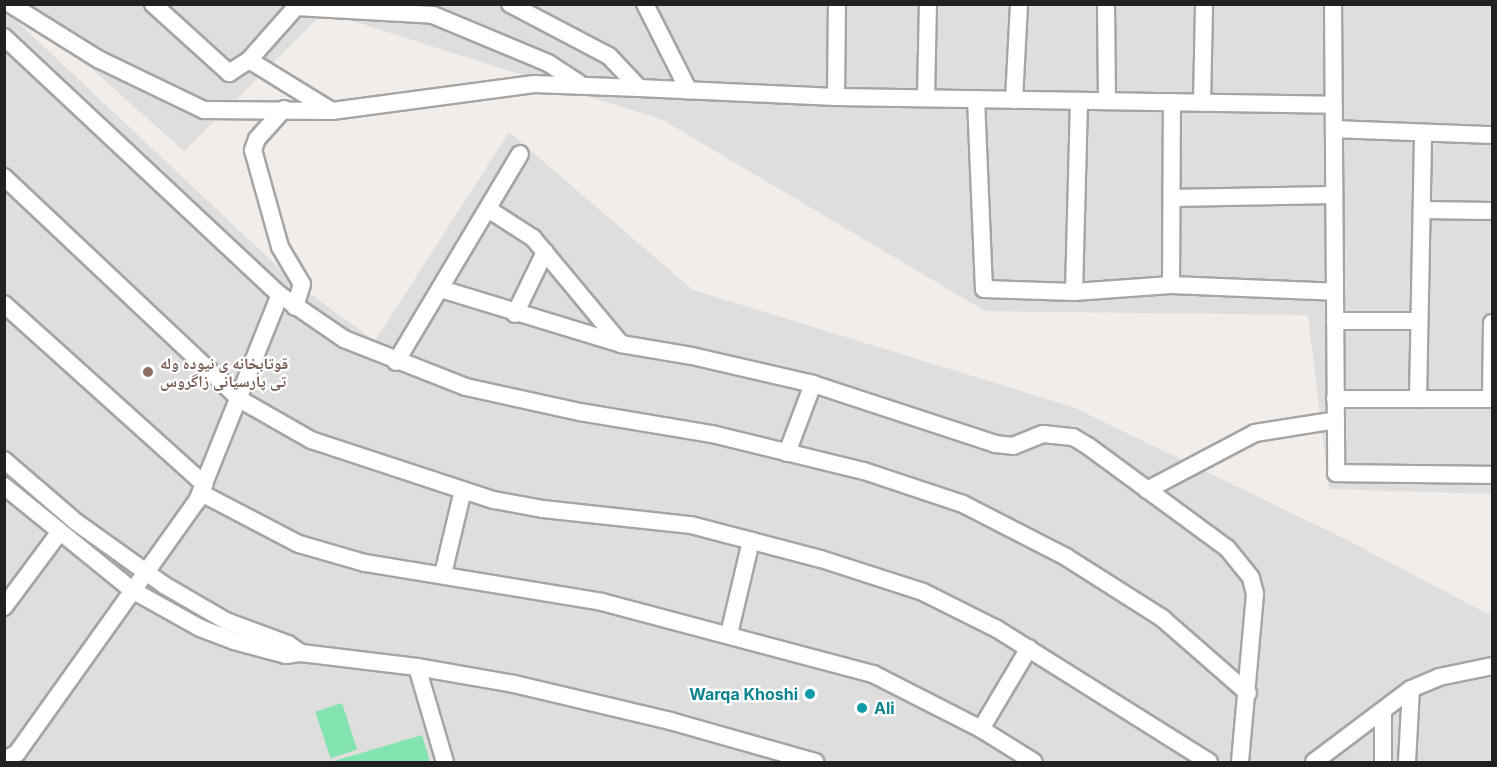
<!DOCTYPE html>
<meta charset="utf-8">
<style>
body{margin:0}
#map{position:relative;width:1497px;height:767px;overflow:hidden;background:#f2ede8;font-family:Inter,"Noto Naskh Arabic",sans-serif}
div>[style]{position:absolute}
[style*='--x']{left:calc(var(--x)*1px);top:calc(var(--y)*1px);width:calc(var(--w)*1px);rotate:calc(var(--a)*1deg)}
.residential>*{inset:0;background:#dfdede}
.forest>*{inset:0;background:#b4d39b}
.pitch>*{inset:0;background:#83e4af;transform-origin:0 0}
.roads{filter:drop-shadow(2px 0 #a5a5a5) drop-shadow(-2px 0 #a5a5a5) drop-shadow(0 2px #a5a5a5) drop-shadow(0 -2px #a5a5a5)}
.minor>*{height:16px;margin:-8px;padding:0 8px;transform-origin:8px;border-radius:8px;background:#fff}
.dots>*{width:16px;height:16px;translate:-50% -50%;box-sizing:border-box;border:3px solid #fff;border-radius:50%}
span{translate:-50% -50%;white-space:nowrap;text-align:center;line-height:1.15;-webkit-text-stroke:4.5px #fff;paint-order:stroke}
.education-label{font-size:16px;color:#785e54;font-weight:700}
.left{translate:0 -50%;text-align:left}
.culture-label{font-size:16px;color:#0d838f;font-weight:700}
.right{translate:-100% -50%;text-align:right}
.frame{position:absolute;inset:0;border:6px solid #212121;pointer-events:none}
</style>
<div id="map">
<div class="residential">
<div style="clip-path:polygon(20px 5px,301px 5px,316px 20px,184px 151px)"></div>
<div style="clip-path:polygon(317px 5px,1492px 5px,1492px 494px,1329px 489px,1308px 315px,985px 311px,663px 120px,328px 13px)"></div>
<div style="clip-path:polygon(5px 10px,293px 281px,375px 341px,509px 132px,693px 290px,1073px 407px,1343px 538px,1492px 616px,1492px 762px,5px 762px)"></div>
</div>
<div class="forest">
<div style="clip-path:polygon(4px 469px,140px 575px,135px 579px,82px 544px,5px 478px)"></div>
</div>
<div class="pitch">
<div style="left:342px;top:703px;width:49px;height:28px;rotate:72deg"></div>
<div style="clip-path:polygon(422px 735px,430px 762px,334px 762px,334px 761px)"></div>
</div>
<div class="roads">
<div class="minor">
<div style="--x:10;--y:4;--w:104;--a:32"></div>
<div style="--x:98;--y:59;--w:118;--a:25.7"></div>
<div style="--x:204;--y:110;--w:128;--a:0.4"></div>
<div style="--x:332;--y:111;--w:204;--a:-7.6"></div>
<div style="--x:534;--y:84;--w:105;--a:2.2"></div>
<div style="--x:153;--y:4;--w:103;--a:42.2"></div>
<div style="--x:229;--y:73;--w:24;--a:-33"></div>
<div style="--x:249;--y:60;--w:71;--a:-48.4"></div>
<div style="--x:510;--y:4;--w:112;--a:27.7"></div>
<div style="--x:609;--y:56;--w:44;--a:46.8"></div>
<div style="--x:639;--y:88;--w:197;--a:2.6"></div>
<div style="--x:836;--y:97;--w:498;--a:0.9"></div>
<div style="--x:645;--y:4;--w:97;--a:63.2"></div>
<div style="--x:1106;--y:4;--w:97;--a:89.4"></div>
<div style="--x:1333;--y:4;--w:469;--a:89.6"></div>
<div style="--x:1336;--y:473;--w:156;--a:0.7"></div>
<div style="--x:296;--y:7;--w:137;--a:3.3"></div>
<div style="--x:433;--y:15;--w:125;--a:22.7"></div>
<div style="--x:548;--y:63;--w:37;--a:33"></div>
<div style="--x:4;--y:37;--w:378;--a:43.1"></div>
<div style="--x:280;--y:295;--w:78;--a:34.5"></div>
<div style="--x:344;--y:339;--w:131;--a:21.5"></div>
<div style="--x:466;--y:387;--w:117;--a:12.4"></div>
<div style="--x:580;--y:412;--w:134;--a:9.5"></div>
<div style="--x:712;--y:434;--w:156;--a:13.7"></div>
<div style="--x:864;--y:471;--w:104;--a:18.4"></div>
<div style="--x:963;--y:504;--w:116;--a:27.2"></div>
<div style="--x:1066;--y:557;--w:114;--a:32.4"></div>
<div style="--x:1162;--y:618;--w:114;--a:41.1"></div>
<div style="--x:249;--y:60;--w:95;--a:31.7"></div>
<div style="--x:836;--y:97;--w:93;--a:-89.4"></div>
<div style="--x:926;--y:98;--w:94;--a:-88.8"></div>
<div style="--x:976;--y:99;--w:190;--a:87.6"></div>
<div style="--x:984;--y:289;--w:90;--a:1.9"></div>
<div style="--x:1074;--y:292;--w:97;--a:-4.1"></div>
<div style="--x:1171;--y:285;--w:164;--a:2.4"></div>
<div style="--x:1014;--y:100;--w:96;--a:-87"></div>
<div style="--x:1202;--y:103;--w:99;--a:-88.8"></div>
<div style="--x:284;--y:109;--w:40;--a:132"></div>
<div style="--x:257;--y:139;--w:12;--a:110"></div>
<div style="--x:253;--y:150;--w:101;--a:74.4"></div>
<div style="--x:280;--y:247;--w:43;--a:59.3"></div>
<div style="--x:302;--y:284;--w:24;--a:107"></div>
<div style="--x:1334;--y:129;--w:158;--a:2.2"></div>
<div style="--x:4;--y:177;--w:325;--a:43.3"></div>
<div style="--x:241;--y:400;--w:81;--a:29.7"></div>
<div style="--x:311;--y:440;--w:193;--a:18.2"></div>
<div style="--x:494;--y:500;--w:50;--a:10.4"></div>
<div style="--x:543;--y:509;--w:149;--a:6.2"></div>
<div style="--x:691;--y:525;--w:134;--a:14.7"></div>
<div style="--x:821;--y:559;--w:107;--a:17.9"></div>
<div style="--x:923;--y:592;--w:83;--a:26.6"></div>
<div style="--x:997;--y:629;--w:250;--a:32.1"></div>
<div style="--x:1172;--y:198;--w:162;--a:-1.1"></div>
<div style="--x:488;--y:209;--w:54;--a:32.8"></div>
<div style="--x:533;--y:238;--w:138;--a:50.3"></div>
<div style="--x:1422;--y:210;--w:70;--a:0.8"></div>
<div style="--x:1171;--y:285;--w:183;--a:-89.7"></div>
<div style="--x:441;--y:289;--w:188;--a:17"></div>
<div style="--x:621;--y:344;--w:72;--a:9.6"></div>
<div style="--x:692;--y:356;--w:124;--a:13"></div>
<div style="--x:813;--y:384;--w:192;--a:18.2"></div>
<div style="--x:995;--y:444;--w:18;--a:6"></div>
<div style="--x:1013;--y:446;--w:32;--a:-22"></div>
<div style="--x:1043;--y:434;--w:30;--a:6"></div>
<div style="--x:1073;--y:437;--w:17;--a:31"></div>
<div style="--x:1088;--y:446;--w:172;--a:36.3"></div>
<div style="--x:1227;--y:548;--w:38;--a:51"></div>
<div style="--x:1251;--y:578;--w:16;--a:76"></div>
<div style="--x:1255;--y:594;--w:169;--a:95.1"></div>
<div style="--x:1074;--y:292;--w:191;--a:-88.5"></div>
<div style="--x:4;--y:304;--w:270;--a:42"></div>
<div style="--x:515;--y:314;--w:69;--a:-64.2"></div>
<div style="--x:1335;--y:321;--w:84;--a:0"></div>
<div style="--x:396;--y:362;--w:242;--a:-59.2"></div>
<div style="--x:1335;--y:399;--w:157;--a:0"></div>
<div style="--x:1418;--y:399;--w:266;--a:-88.9"></div>
<div style="--x:1491;--y:399;--w:76;--a:-89.2"></div>
<div style="--x:787;--y:453;--w:74;--a:-69.4"></div>
<div style="--x:4;--y:460;--w:95;--a:40.7"></div>
<div style="--x:76;--y:522;--w:108;--a:35.6"></div>
<div style="--x:164;--y:585;--w:72;--a:30.1"></div>
<div style="--x:226;--y:621;--w:66;--a:20.4"></div>
<div style="--x:288;--y:644;--w:16;--a:35"></div>
<div style="--x:4;--y:486;--w:165;--a:39.1"></div>
<div style="--x:132;--y:590;--w:78;--a:29.2"></div>
<div style="--x:200;--y:628;--w:36;--a:21"></div>
<div style="--x:234;--y:641;--w:54;--a:15.1"></div>
<div style="--x:286;--y:655;--w:15;--a:-8"></div>
<div style="--x:301;--y:653;--w:117;--a:6.9"></div>
<div style="--x:417;--y:667;--w:98;--a:9.9"></div>
<div style="--x:514;--y:684;--w:160;--a:13.3"></div>
<div style="--x:670;--y:721;--w:151;--a:15.8"></div>
<div style="--x:1147;--y:490;--w:122;--a:-27.8"></div>
<div style="--x:1255;--y:433;--w:82;--a:-9.1"></div>
<div style="--x:201;--y:493;--w:110;--a:27.5"></div>
<div style="--x:299;--y:544;--w:69;--a:16.1"></div>
<div style="--x:365;--y:563;--w:240;--a:9.3"></div>
<div style="--x:602;--y:602;--w:280;--a:14.9"></div>
<div style="--x:873;--y:674;--w:121;--a:27"></div>
<div style="--x:981;--y:729;--w:62;--a:31.9"></div>
<div style="--x:443;--y:574;--w:86;--a:-76.6"></div>
<div style="--x:4;--y:607;--w:92;--a:-53.4"></div>
<div style="--x:729;--y:634;--w:96;--a:-76.7"></div>
<div style="--x:417;--y:667;--w:99;--a:73.6"></div>
<div style="--x:1383;--y:713;--w:49;--a:90"></div>
<div style="--x:981;--y:729;--w:94;--a:-59.3"></div>
<div style="--x:4;--y:760;--w:15;--a:-28"></div>
<div style="--x:17;--y:753;--w:310;--a:-54.5"></div>
<div style="--x:197;--y:501;--w:222;--a:-68.1"></div>
<div style="--x:1314;--y:762;--w:121;--a:-37"></div>
<div style="--x:1411;--y:689;--w:30;--a:-23"></div>
<div style="--x:1439;--y:677;--w:54;--a:-11.7"></div>
<div style="--x:1407;--y:762;--w:73;--a:-86.9"></div>
</div>
</div>
<div class="dots">
<div style="left:148px;top:372px;background:#8d6e63"></div>
<div style="left:810px;top:694px;background:#0f9aa8"></div>
<div style="left:862px;top:708px;background:#0f9aa8"></div>
</div>
<div class="education-label">
<span class="left" style="left:160px;top:372px">قوتابخانه ی نیوده وله<br>تی پارسیانی زاگروس</span>
</div>
<div class="culture-label">
<span class="right" style="left:798px;top:694px">Warqa Khoshi</span>
<span class="left" style="left:874px;top:708px">Ali</span>
</div>
<div class="frame"></div>
</div>
